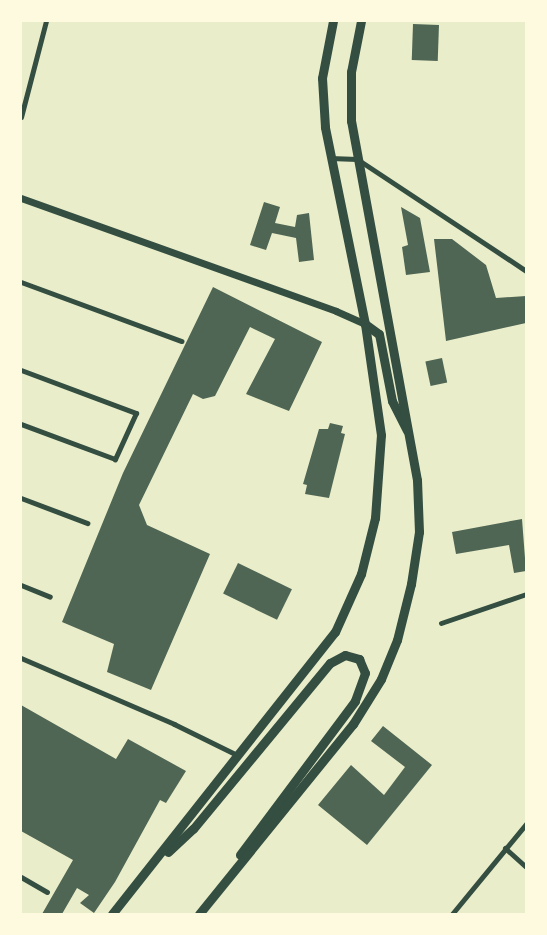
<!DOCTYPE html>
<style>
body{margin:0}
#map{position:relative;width:547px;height:935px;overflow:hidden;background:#e9edc9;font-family:"Sofia Sans Condensed",sans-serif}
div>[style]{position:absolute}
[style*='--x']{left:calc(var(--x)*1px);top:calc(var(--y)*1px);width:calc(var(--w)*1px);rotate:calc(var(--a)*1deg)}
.building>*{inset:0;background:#4f6655;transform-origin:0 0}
.minor>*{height:5px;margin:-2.5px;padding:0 2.5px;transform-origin:2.5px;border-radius:2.5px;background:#344e41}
.tertiary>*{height:7px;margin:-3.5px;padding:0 3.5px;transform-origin:3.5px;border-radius:3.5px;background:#344e41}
.primary>*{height:9px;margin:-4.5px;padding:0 4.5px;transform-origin:4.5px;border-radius:4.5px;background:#344e41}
span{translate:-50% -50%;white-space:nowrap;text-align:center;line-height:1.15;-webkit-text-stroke:4px #fefae0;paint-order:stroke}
.frame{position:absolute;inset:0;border:22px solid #fefae0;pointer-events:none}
</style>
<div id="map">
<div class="building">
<div style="left:413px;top:24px;width:26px;height:36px;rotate:2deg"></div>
<div style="clip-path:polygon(264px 202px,280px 207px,275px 223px,295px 227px,297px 215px,309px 213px,314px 260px,299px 262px,296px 238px,272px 233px,266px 250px,250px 245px)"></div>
<div style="clip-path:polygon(401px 207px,420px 218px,430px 272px,406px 275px,402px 247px,408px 245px)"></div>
<div style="clip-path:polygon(434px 239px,452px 239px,486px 265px,496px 298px,526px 296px,526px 323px,446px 341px)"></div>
<div style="clip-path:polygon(213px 287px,322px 342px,289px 411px,246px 394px,275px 339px,250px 327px,215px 396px,203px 399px,193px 394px,139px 505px,147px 525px,210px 554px,151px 690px,107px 672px,114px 644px,62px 622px,123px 473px)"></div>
<div style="left:442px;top:358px;width:25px;height:17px;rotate:78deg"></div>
<div style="clip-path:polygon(330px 423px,343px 426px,341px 433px,345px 434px,329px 498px,305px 494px,307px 485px,303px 484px,319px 429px,328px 429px)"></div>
<div style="clip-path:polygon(522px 519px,526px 571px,514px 573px,509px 545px,456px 554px,452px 532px)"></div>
<div style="left:238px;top:563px;width:60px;height:34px;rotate:26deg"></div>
<div style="clip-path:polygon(21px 705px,116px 759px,128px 739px,186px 771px,166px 803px,160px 800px,115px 882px,94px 913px,80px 903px,89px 895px,77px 888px,62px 914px,42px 914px,73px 860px,21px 831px)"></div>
<div style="clip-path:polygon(383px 726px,432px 765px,367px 845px,318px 805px,351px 765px,384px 795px,405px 767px,371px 741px)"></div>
</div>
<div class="minor">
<div style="--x:21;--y:117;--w:99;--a:-75.4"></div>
<div style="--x:330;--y:158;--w:27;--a:2"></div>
<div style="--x:357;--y:159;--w:203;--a:33.5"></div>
<div style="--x:21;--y:282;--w:171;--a:20.2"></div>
<div style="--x:21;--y:370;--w:123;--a:20.5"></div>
<div style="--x:136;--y:413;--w:51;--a:114.5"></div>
<div style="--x:115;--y:459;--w:100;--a:-159.6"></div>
<div style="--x:21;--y:498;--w:71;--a:20.7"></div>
<div style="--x:21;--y:585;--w:31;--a:22"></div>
<div style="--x:441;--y:623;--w:90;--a:-18.8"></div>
<div style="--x:21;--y:658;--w:167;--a:23.3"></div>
<div style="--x:174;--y:724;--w:72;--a:26.2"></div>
<div style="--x:505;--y:848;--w:28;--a:42"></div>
<div style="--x:21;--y:877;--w:30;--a:30"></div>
<div style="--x:452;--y:914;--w:117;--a:-50.6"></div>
</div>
<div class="tertiary">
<div style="--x:21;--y:198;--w:335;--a:19.7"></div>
<div style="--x:336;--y:311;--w:32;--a:24"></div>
</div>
<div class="primary">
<div style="--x:365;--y:324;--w:17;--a:36"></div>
<div style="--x:379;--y:334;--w:68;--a:79"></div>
<div style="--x:392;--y:401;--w:33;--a:63"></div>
<div style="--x:168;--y:852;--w:34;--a:-43"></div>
<div style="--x:193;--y:829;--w:215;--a:-50.5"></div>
<div style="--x:330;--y:663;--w:17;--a:-28"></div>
<div style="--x:345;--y:655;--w:15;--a:16"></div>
<div style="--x:359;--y:659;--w:15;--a:67"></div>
<div style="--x:365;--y:673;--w:30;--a:110"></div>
<div style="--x:355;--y:701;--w:192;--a:126.8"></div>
<div style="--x:112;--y:914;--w:360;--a:-51.7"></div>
<div style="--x:335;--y:632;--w:64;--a:-65.9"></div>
<div style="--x:361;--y:574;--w:58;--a:-76"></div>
<div style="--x:375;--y:518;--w:83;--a:-85.9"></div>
<div style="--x:381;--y:435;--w:112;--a:-98.2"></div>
<div style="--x:365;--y:324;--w:201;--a:-101.5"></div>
<div style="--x:325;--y:127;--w:49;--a:-93.5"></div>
<div style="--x:322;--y:78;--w:58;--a:-79.1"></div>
<div style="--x:199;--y:914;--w:245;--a:-51"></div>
<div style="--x:353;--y:724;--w:53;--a:-58.1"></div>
<div style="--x:381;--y:679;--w:42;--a:-67.7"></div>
<div style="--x:397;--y:640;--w:58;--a:-76"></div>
<div style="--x:411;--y:584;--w:53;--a:-81.3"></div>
<div style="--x:419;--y:532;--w:52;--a:-92.2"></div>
<div style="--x:417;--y:480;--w:365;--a:-100.4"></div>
<div style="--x:351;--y:121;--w:49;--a:-90"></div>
<div style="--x:351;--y:72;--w:52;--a:-78.9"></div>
</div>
<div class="frame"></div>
</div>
